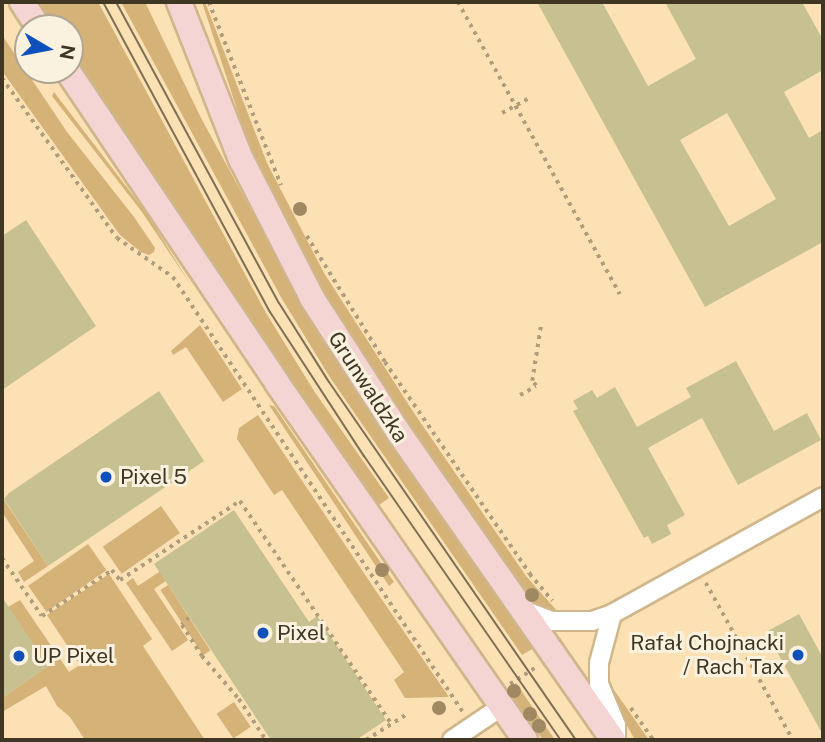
<!DOCTYPE html>
<meta charset="utf-8">
<style>
body{margin:0}
#map{position:relative;width:825px;height:742px;overflow:hidden;background:#fce1b5;font-family:"Public Sans",sans-serif}
div>[style]{position:absolute}
[style*='--x']{left:calc(var(--x)*1px);top:calc(var(--y)*1px);width:calc(var(--w)*1px);rotate:calc(var(--a)*1deg)}
.green>*{inset:0;background:#d4b278;transform-origin:0 0}
.building>*{inset:0;background:#c7c090}
.path>*{height:3.5px;margin-top:-1.75px;transform-origin:0;background:repeating-linear-gradient(90deg,#b19c7b 0 3.5px,transparent 0 8.5px)}
.roads{filter:drop-shadow(2px 0 #cfb68b) drop-shadow(-2px 0 #cfb68b) drop-shadow(0 2px #cfb68b) drop-shadow(0 -2px #cfb68b)}
.street>*{height:18px;margin:-9px;padding:0 9px;transform-origin:9px;border-radius:9px;background:#fff}
.secondary>*{height:24px;margin:-12px;padding:0 12px;transform-origin:12px;border-radius:12px;background:#f5d4d4}
.tram>*{height:2px;margin:-1px;padding:0 1px;transform-origin:1px;border-radius:1px;background:#7e6f54}
.trees>*{width:14px;height:14px;margin:-7px;border-radius:50%;background:#9f8862}
.dots>*{width:19px;height:19px;translate:-50% -50%;box-sizing:border-box;border:4px solid #fbf1df;border-radius:50%}
span{translate:-50% -50%;white-space:nowrap;text-align:center;line-height:1.15;-webkit-text-stroke:6px #fbf1df;paint-order:stroke}
.street-label{font-size:21px;color:#403624}
.poi-label{font-size:21px;color:#403624}
.left{translate:0 -50%;text-align:left}
.right{translate:-100% -50%;text-align:right}
.frame{position:absolute;inset:0;border:4px solid #403624;pointer-events:none}
.north{position:absolute;left:14px;top:14px;width:70px;height:70px;box-sizing:border-box;background:#fbf1df;border:2px solid #b0a694;border-radius:50%;rotate:100deg;font-size:19px;font-weight:700;line-height:28px;text-align:center;color:#403624}
.north::after{content:'';display:block;margin:auto;width:24px;height:32px;background:#0d50bb;clip-path:polygon(50% 0,100% 100%,50% 72%,0 100%)}
</style>
<div id="map">
<div class="green">
<div style="clip-path:polygon(37px 2px,98px 2px,266px 313px,314px 391px,389px 498px,379px 505px,266px 345px,70px 51px,70px 28px,55px 28px)"></div>
<div style="clip-path:polygon(121px 2px,145px 2px,201px 118px,317px 331px,534px 648px,522px 655px,331px 379px,282px 299px)"></div>
<div style="clip-path:polygon(202px 2px,205px 2px,267px 163px,324px 273px,414px 413px,526px 576px,558px 612px,541px 606px,526px 596px,404px 420px,325px 294px,300px 250px,247px 140px)"></div>
<div style="clip-path:polygon(2px 35px,67px 132px,134px 217px,155px 248px,154px 252px,149px 255px,141px 252px,120px 235px,2px 71px)"></div>
<div style="clip-path:polygon(54px 92px,145px 211px,191px 285px,142px 212px,52px 96px)"></div>
<div style="clip-path:polygon(200px 325px,242px 389px,223px 402px,186px 347px,173px 355px,171px 351px)"></div>
<div style="clip-path:polygon(269px 405px,274px 406px,394px 582px,389px 586px)"></div>
<div style="clip-path:polygon(258px 415px,378px 594px,449px 697px,405px 698px,394px 680px,404px 672px,282px 490px,274px 495px,237px 439px,239px 428px)"></div>
<div style="clip-path:polygon(4px 500px,48px 566px,24px 582px,18px 572px,34px 561px,2px 512px)"></div>
<div style="left:161px;top:506px;width:33px;height:71px;rotate:55deg"></div>
<div style="left:88px;top:544px;width:32px;height:73px;rotate:55deg"></div>
<div style="clip-path:polygon(162px 559px,173px 576px,154px 589px,188px 640px,172px 651px,126px 583px,133px 578px,138px 586px,162px 570px,157px 562px)"></div>
<div style="clip-path:polygon(109px 574px,152px 639px,143px 646px,205px 740px,85px 740px,70px 717px,57px 706px,46px 686px,2px 712px,2px 698px,48px 666px,8px 607px,20px 600px,69px 672px,80px 665px,47px 615px)"></div>
<div style="left:168px;top:585px;width:78px;height:9px;rotate:57deg"></div>
<div style="clip-path:polygon(607px 680px,649px 740px,635px 740px,616px 706px)"></div>
<div style="clip-path:polygon(516px 683px,555px 740px,543px 740px,507px 689px)"></div>
<div style="left:234px;top:702px;width:30px;height:21px;rotate:56deg"></div>
</div>
<div class="building">
<div style="clip-path:polygon(evenodd,537px 2px,602px 2px,648px 86px,696px 59px,665px 2px,802px 2px,823px 40px,823px 70px,784px 92px,809px 138px,823px 130px,823px 242px,705px 307px,537px 2px,727px 113px,776px 199px,729px 226px,680px 140px,727px 113px)"></div>
<div style="clip-path:polygon(26px 220px,96px 326px,2px 390px,2px 236px)"></div>
<div style="clip-path:polygon(736px 361px,774px 431px,807px 413px,821px 440px,738px 485px,702px 418px,648px 448px,685px 515px,667px 525px,671px 534px,652px 544px,648px 536px,644px 538px,573px 411px,578px 409px,573px 401px,592px 390px,597px 398px,615px 387px,637px 427px,691px 397px,686px 388px)"></div>
<div style="clip-path:polygon(159px 391px,204px 461px,48px 566px,4px 499px,9px 493px)"></div>
<div style="clip-path:polygon(234px 510px,309px 622px,317px 616px,386px 720px,356px 740px,271px 740px,154px 564px)"></div>
<div style="clip-path:polygon(2px 597px,48px 666px,2px 698px)"></div>
<div style="clip-path:polygon(799px 614px,823px 658px,823px 735px,766px 632px)"></div>
</div>
<div class="path">
<div style="--x:209;--y:2;--w:197;--a:68.5"></div>
<div style="--x:458;--y:2;--w:334;--a:61"></div>
<div style="--x:2;--y:78;--w:197;--a:54.3"></div>
<div style="--x:117;--y:238;--w:68;--a:34.9"></div>
<div style="--x:173;--y:277;--w:523;--a:56.31"></div>
<div style="--x:502;--y:113;--w:31;--a:-29"></div>
<div style="--x:307;--y:236;--w:148;--a:58.2"></div>
<div style="--x:385;--y:362;--w:257;--a:55.6"></div>
<div style="--x:530;--y:574;--w:35;--a:50"></div>
<div style="--x:520;--y:395;--w:18;--a:-29"></div>
<div style="--x:536;--y:386;--w:6;--a:-129"></div>
<div style="--x:532;--y:381;--w:58;--a:-81"></div>
<div style="--x:2;--y:558;--w:70;--a:55.4"></div>
<div style="--x:42;--y:616;--w:84;--a:-33.3"></div>
<div style="--x:112;--y:570;--w:13;--a:51"></div>
<div style="--x:120;--y:580;--w:144;--a:-33.4"></div>
<div style="--x:240;--y:501;--w:268;--a:55.8"></div>
<div style="--x:706;--y:583;--w:179;--a:61"></div>
<div style="--x:189;--y:618;--w:10;--a:135"></div>
<div style="--x:182;--y:625;--w:37;--a:57"></div>
<div style="--x:202;--y:656;--w:57;--a:49.3"></div>
<div style="--x:239;--y:699;--w:49;--a:56.6"></div>
<div style="--x:510;--y:684;--w:31;--a:-33"></div>
<div style="--x:631;--y:708;--w:39;--a:55"></div>
<div style="--x:366;--y:740;--w:49;--a:-32.4"></div>
</div>
<div class="roads">
<div class="street">
<div style="--x:523;--y:610;--w:30;--a:21"></div>
<div style="--x:551;--y:621;--w:41;--a:0"></div>
<div style="--x:592;--y:621;--w:21;--a:-19"></div>
<div style="--x:612;--y:614;--w:241;--a:-29"></div>
<div style="--x:612;--y:614;--w:51;--a:104.9"></div>
<div style="--x:599;--y:663;--w:21;--a:90"></div>
<div style="--x:599;--y:684;--w:44;--a:67.5"></div>
<div style="--x:616;--y:725;--w:12;--a:90"></div>
<div style="--x:452;--y:740;--w:59;--a:-34"></div>
</div>
<div class="secondary">
<div style="--x:22;--y:2;--w:31;--a:57"></div>
<div style="--x:179;--y:2;--w:169;--a:68.5"></div>
<div style="--x:241;--y:159;--w:156;--a:62.9"></div>
<div style="--x:312;--y:298;--w:161;--a:57.2"></div>
<div style="--x:399;--y:433;--w:374;--a:55.1"></div>
<div style="--x:67;--y:70;--w:377;--a:56.1"></div>
<div style="--x:277;--y:383;--w:435;--a:55.2"></div>
</div>
</div>
<div class="tram">
<div style="--x:103;--y:2;--w:352;--a:61.7"></div>
<div style="--x:270;--y:312;--w:172;--a:56.9"></div>
<div style="--x:364;--y:456;--w:346;--a:55.3"></div>
<div style="--x:116;--y:2;--w:342;--a:61.6"></div>
<div style="--x:279;--y:303;--w:93;--a:57.7"></div>
<div style="--x:329;--y:382;--w:435;--a:55.4"></div>
</div>
<div class="trees">
<div style="left:300px;top:209px"></div>
<div style="left:382px;top:570px"></div>
<div style="left:532px;top:595px"></div>
<div style="left:514px;top:691px"></div>
<div style="left:439px;top:708px"></div>
<div style="left:530px;top:714px"></div>
<div style="left:539px;top:726px"></div>
</div>
<div class="dots">
<div style="left:106px;top:477px;background:#0d50bb"></div>
<div style="left:263px;top:633px;background:#0d50bb"></div>
<div style="left:798px;top:655px;background:#0d50bb"></div>
<div style="left:19px;top:656px;background:#0d50bb"></div>
</div>
<div class="street-label">
<span style="left:368px;top:387px;rotate:57deg">Grunwaldzka</span>
</div>
<div class="poi-label">
<span class="left" style="left:120px;top:477px">Pixel 5</span>
<span class="left" style="left:277px;top:633px">Pixel</span>
<span class="right" style="left:784px;top:655px">Rafał Chojnacki<br>/ Rach Tax</span>
<span class="left" style="left:33px;top:656px">UP Pixel</span>
</div>
<div class="frame"></div>
<div class="north">N</div>
</div>
